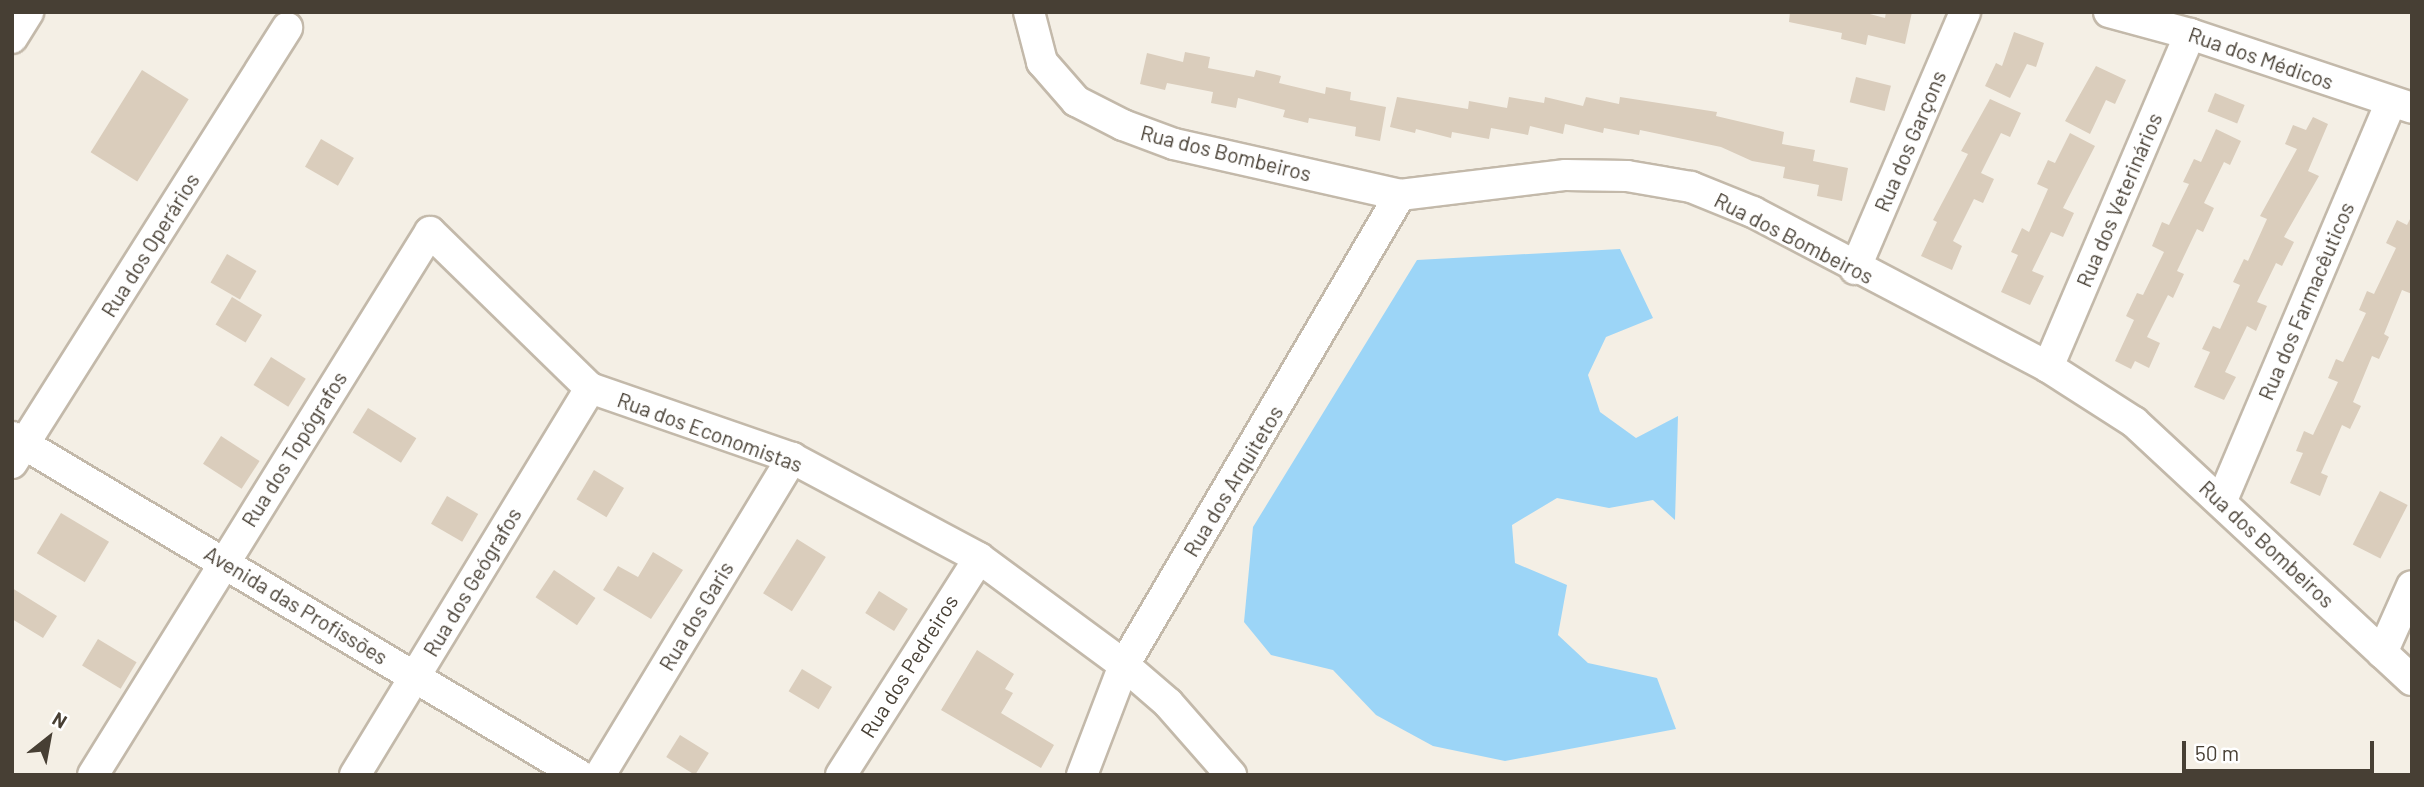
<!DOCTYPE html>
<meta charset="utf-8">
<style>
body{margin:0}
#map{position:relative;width:2424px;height:787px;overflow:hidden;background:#f4efe5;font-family:Barlow,sans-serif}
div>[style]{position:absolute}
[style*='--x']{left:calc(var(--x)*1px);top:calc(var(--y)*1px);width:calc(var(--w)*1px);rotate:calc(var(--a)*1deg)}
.water>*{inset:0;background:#9cd5f7}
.building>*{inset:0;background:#dacdbc;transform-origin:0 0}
.roads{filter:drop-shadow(2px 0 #c3b9aa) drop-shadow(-2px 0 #c3b9aa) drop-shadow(0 2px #c3b9aa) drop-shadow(0 -2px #c3b9aa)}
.minor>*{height:30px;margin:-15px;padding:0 15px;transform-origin:15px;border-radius:15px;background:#fff}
span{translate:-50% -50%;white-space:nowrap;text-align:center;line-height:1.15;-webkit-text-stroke:5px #fff;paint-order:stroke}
.street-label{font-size:21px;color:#473f34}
.frame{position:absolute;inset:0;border:14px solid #473f34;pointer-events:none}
.north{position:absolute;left:14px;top:703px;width:70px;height:70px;-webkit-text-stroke:5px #fff;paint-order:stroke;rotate:31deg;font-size:19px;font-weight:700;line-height:28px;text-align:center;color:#473f34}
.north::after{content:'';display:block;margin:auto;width:24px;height:32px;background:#473f34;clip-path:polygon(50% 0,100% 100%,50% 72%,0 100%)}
.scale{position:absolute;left:2182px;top:741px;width:192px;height:32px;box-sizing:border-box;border:4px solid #473f34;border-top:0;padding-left:9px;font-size:21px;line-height:24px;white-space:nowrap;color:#473f34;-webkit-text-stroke:5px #fff;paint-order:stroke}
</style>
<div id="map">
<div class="water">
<div style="clip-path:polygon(1620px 249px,1653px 318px,1606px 337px,1588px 375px,1600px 412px,1636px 438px,1678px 416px,1675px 520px,1653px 500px,1609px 508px,1557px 498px,1512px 525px,1515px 563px,1567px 585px,1558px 635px,1588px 663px,1657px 678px,1676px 729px,1505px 761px,1433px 746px,1376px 715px,1333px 670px,1271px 655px,1244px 622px,1253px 527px,1417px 260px)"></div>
</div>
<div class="building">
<div style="clip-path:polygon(1790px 12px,1862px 12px,1885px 18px,1886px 12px,1912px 12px,1905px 44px,1868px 35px,1866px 45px,1841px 39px,1842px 33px,1789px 22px)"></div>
<div style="clip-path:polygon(2014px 32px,2044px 43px,2036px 67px,2027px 64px,2010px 98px,1985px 86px,1996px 63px,2002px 66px)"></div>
<div style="clip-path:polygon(1185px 52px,1210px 57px,1208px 68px,1254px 77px,1256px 70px,1281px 76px,1279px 83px,1325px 94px,1326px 87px,1351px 92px,1350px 100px,1386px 107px,1380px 141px,1355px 136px,1356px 127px,1309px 118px,1308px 123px,1283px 117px,1285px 110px,1238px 98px,1236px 108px,1211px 103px,1213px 92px,1167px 83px,1165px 90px,1140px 84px,1147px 53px,1183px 62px)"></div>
<div style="clip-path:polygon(2096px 66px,2126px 80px,2115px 104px,2106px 100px,2090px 134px,2065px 121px)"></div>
<div style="left:142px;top:70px;width:55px;height:97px;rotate:32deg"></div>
<div style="left:1856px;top:77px;width:36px;height:26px;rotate:14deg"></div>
<div style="left:2215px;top:93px;width:32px;height:20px;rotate:22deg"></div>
<div style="clip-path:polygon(1397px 97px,1468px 109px,1469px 101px,1507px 108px,1509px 97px,1544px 103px,1545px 97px,1583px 106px,1586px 97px,1619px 104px,1620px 97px,1717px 112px,1716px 116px,1784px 132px,1782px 144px,1815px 150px,1813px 161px,1848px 168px,1842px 201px,1817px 196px,1819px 185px,1783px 178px,1785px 167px,1752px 161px,1721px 147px,1640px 130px,1639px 135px,1604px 128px,1603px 133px,1565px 124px,1563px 134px,1530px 126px,1528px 135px,1491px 128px,1489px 139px,1452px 132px,1451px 138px,1416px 129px,1415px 133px,1390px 127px)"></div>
<div style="clip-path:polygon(1990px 99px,2021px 113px,2010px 137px,2001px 133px,1981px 173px,1994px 179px,1983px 203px,1974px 199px,1953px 241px,1962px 246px,1952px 270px,1921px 256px,1937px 222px,1933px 220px,1968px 154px,1961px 151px)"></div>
<div style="clip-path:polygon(2313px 117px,2328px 124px,2308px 171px,2319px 176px,2284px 237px,2294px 242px,2282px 266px,2276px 263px,2257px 302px,2267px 306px,2256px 331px,2247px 326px,2225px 372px,2236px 377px,2224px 400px,2194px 387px,2210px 352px,2202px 349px,2213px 326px,2220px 329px,2240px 285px,2233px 282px,2244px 259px,2248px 261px,2267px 219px,2260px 216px,2297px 149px,2285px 144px,2293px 125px,2306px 130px)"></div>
<div style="clip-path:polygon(2216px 129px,2241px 141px,2230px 165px,2224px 162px,2204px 203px,2214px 208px,2203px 232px,2197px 229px,2177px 271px,2184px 274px,2173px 298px,2168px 295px,2147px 337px,2160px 343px,2149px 368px,2135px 361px,2131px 369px,2115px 361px,2134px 320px,2126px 316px,2137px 293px,2143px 295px,2164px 252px,2152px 246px,2162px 222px,2169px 225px,2189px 184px,2183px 182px,2194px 159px,2201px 162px)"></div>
<div style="clip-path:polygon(2070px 133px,2095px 146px,2063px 208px,2074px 213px,2063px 237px,2051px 232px,2032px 271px,2044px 276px,2030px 305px,2001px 292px,2018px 255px,2011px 252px,2022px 228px,2029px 232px,2048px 189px,2037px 184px,2048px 160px,2055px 163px)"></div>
<div style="left:321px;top:139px;width:38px;height:32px;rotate:30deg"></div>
<div style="clip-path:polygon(2412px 215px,2412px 294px,2402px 290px,2384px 334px,2389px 337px,2379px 359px,2372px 356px,2353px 402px,2361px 406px,2350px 429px,2342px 425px,2321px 473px,2328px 476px,2320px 496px,2290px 483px,2303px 453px,2296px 451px,2304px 431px,2313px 435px,2338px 382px,2328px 378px,2336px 359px,2343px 362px,2366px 313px,2359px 310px,2367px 291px,2374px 294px,2396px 248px,2386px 243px,2397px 220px,2407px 225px)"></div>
<div style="left:227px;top:254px;width:34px;height:33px;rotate:30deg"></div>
<div style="left:232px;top:297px;width:35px;height:32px;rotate:31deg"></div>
<div style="left:271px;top:357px;width:41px;height:33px;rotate:32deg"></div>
<div style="left:368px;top:408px;width:57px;height:29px;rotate:32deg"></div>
<div style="left:221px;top:436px;width:46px;height:33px;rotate:33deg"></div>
<div style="left:594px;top:470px;width:35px;height:34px;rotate:31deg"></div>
<div style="left:2380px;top:491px;width:31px;height:60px;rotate:27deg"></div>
<div style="left:447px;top:496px;width:36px;height:32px;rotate:30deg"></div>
<div style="left:61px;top:513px;width:56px;height:47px;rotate:31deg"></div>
<div style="left:797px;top:539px;width:34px;height:64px;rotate:32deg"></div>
<div style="clip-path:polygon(653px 552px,683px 570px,651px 619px,603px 590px,618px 566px,638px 577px)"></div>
<div style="left:554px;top:570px;width:50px;height:33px;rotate:34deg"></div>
<div style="clip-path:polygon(12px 588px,57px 616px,43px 638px,12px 619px)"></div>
<div style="left:879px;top:591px;width:34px;height:26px;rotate:32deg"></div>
<div style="left:98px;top:639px;width:45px;height:31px;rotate:31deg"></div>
<div style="clip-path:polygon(977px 650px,1014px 674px,1005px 689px,1013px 693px,1001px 713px,1054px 745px,1041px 768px,941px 710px)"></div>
<div style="left:802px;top:669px;width:35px;height:26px;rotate:31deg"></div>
<div style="left:680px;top:735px;width:34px;height:26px;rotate:32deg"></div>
</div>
<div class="roads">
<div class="minor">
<div style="--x:1029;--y:12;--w:52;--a:75.4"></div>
<div style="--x:1042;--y:62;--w:52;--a:48.9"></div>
<div style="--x:1076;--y:101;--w:53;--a:27.1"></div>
<div style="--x:1123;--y:125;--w:54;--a:20.4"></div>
<div style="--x:1174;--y:144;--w:232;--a:12.7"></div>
<div style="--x:1400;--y:195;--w:167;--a:-6.9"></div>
<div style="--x:1566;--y:175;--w:61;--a:0.9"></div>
<div style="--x:1627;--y:176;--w:65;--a:9.8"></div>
<div style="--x:1691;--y:187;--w:67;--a:22"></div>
<div style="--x:1753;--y:212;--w:333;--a:27.7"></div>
<div style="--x:2048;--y:367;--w:102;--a:32.6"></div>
<div style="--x:2134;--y:422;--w:379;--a:42.9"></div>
<div style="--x:2109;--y:12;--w:84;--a:15.2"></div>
<div style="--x:2190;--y:34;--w:234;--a:18.4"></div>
<div style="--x:12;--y:38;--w:31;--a:-58"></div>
<div style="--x:1855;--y:269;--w:280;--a:-66.8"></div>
<div style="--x:2048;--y:367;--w:362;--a:-66.9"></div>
<div style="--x:12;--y:437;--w:660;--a:30.8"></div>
<div style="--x:12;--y:463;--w:515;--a:-57.7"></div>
<div style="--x:2222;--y:500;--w:432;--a:-67"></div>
<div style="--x:2382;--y:653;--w:73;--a:-65.9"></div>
<div style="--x:93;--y:775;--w:639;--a:-58.18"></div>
<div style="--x:430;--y:232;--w:223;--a:44.3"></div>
<div style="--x:590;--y:388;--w:214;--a:19.1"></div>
<div style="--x:792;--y:458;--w:212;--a:28.1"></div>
<div style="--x:979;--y:558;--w:180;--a:36.4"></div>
<div style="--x:1124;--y:665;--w:58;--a:40.8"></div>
<div style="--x:1168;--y:703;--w:96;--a:48.8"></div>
<div style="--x:355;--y:775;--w:453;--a:-58.7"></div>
<div style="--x:600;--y:775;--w:371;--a:-58.8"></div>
<div style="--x:841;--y:775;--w:257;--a:-57.5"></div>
<div style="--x:1082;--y:775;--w:118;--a:-69.1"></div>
<div style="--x:1124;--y:665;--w:545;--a:-59.58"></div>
</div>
</div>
<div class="street-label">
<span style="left:2261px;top:58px;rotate:19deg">Rua dos Médicos</span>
<span style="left:1910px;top:141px;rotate:-67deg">Rua dos Garçons</span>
<span style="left:1226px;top:153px;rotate:14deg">Rua dos Bombeiros</span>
<span style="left:2119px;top:200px;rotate:-67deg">Rua dos Veterinários</span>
<span style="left:1794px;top:238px;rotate:27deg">Rua dos Bombeiros</span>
<span style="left:150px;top:245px;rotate:-58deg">Rua dos Operários</span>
<span style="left:2306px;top:301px;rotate:-67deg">Rua dos Farmacêuticos</span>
<span style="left:710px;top:432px;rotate:20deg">Rua dos Economistas</span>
<span style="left:294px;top:449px;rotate:-58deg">Rua dos Topógrafos</span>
<span style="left:1233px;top:481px;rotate:-59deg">Rua dos Arquitetos</span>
<span style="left:2267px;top:544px;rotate:43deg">Rua dos Bombeiros</span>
<span style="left:472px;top:582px;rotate:-59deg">Rua dos Geógrafos</span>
<span style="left:296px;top:605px;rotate:31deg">Avenida das Profissões</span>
<span style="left:696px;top:616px;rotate:-59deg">Rua dos Garis</span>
<span style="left:909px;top:666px;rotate:-58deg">Rua dos Pedreiros</span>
</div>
<div class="frame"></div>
<div class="north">N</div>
<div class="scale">50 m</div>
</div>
